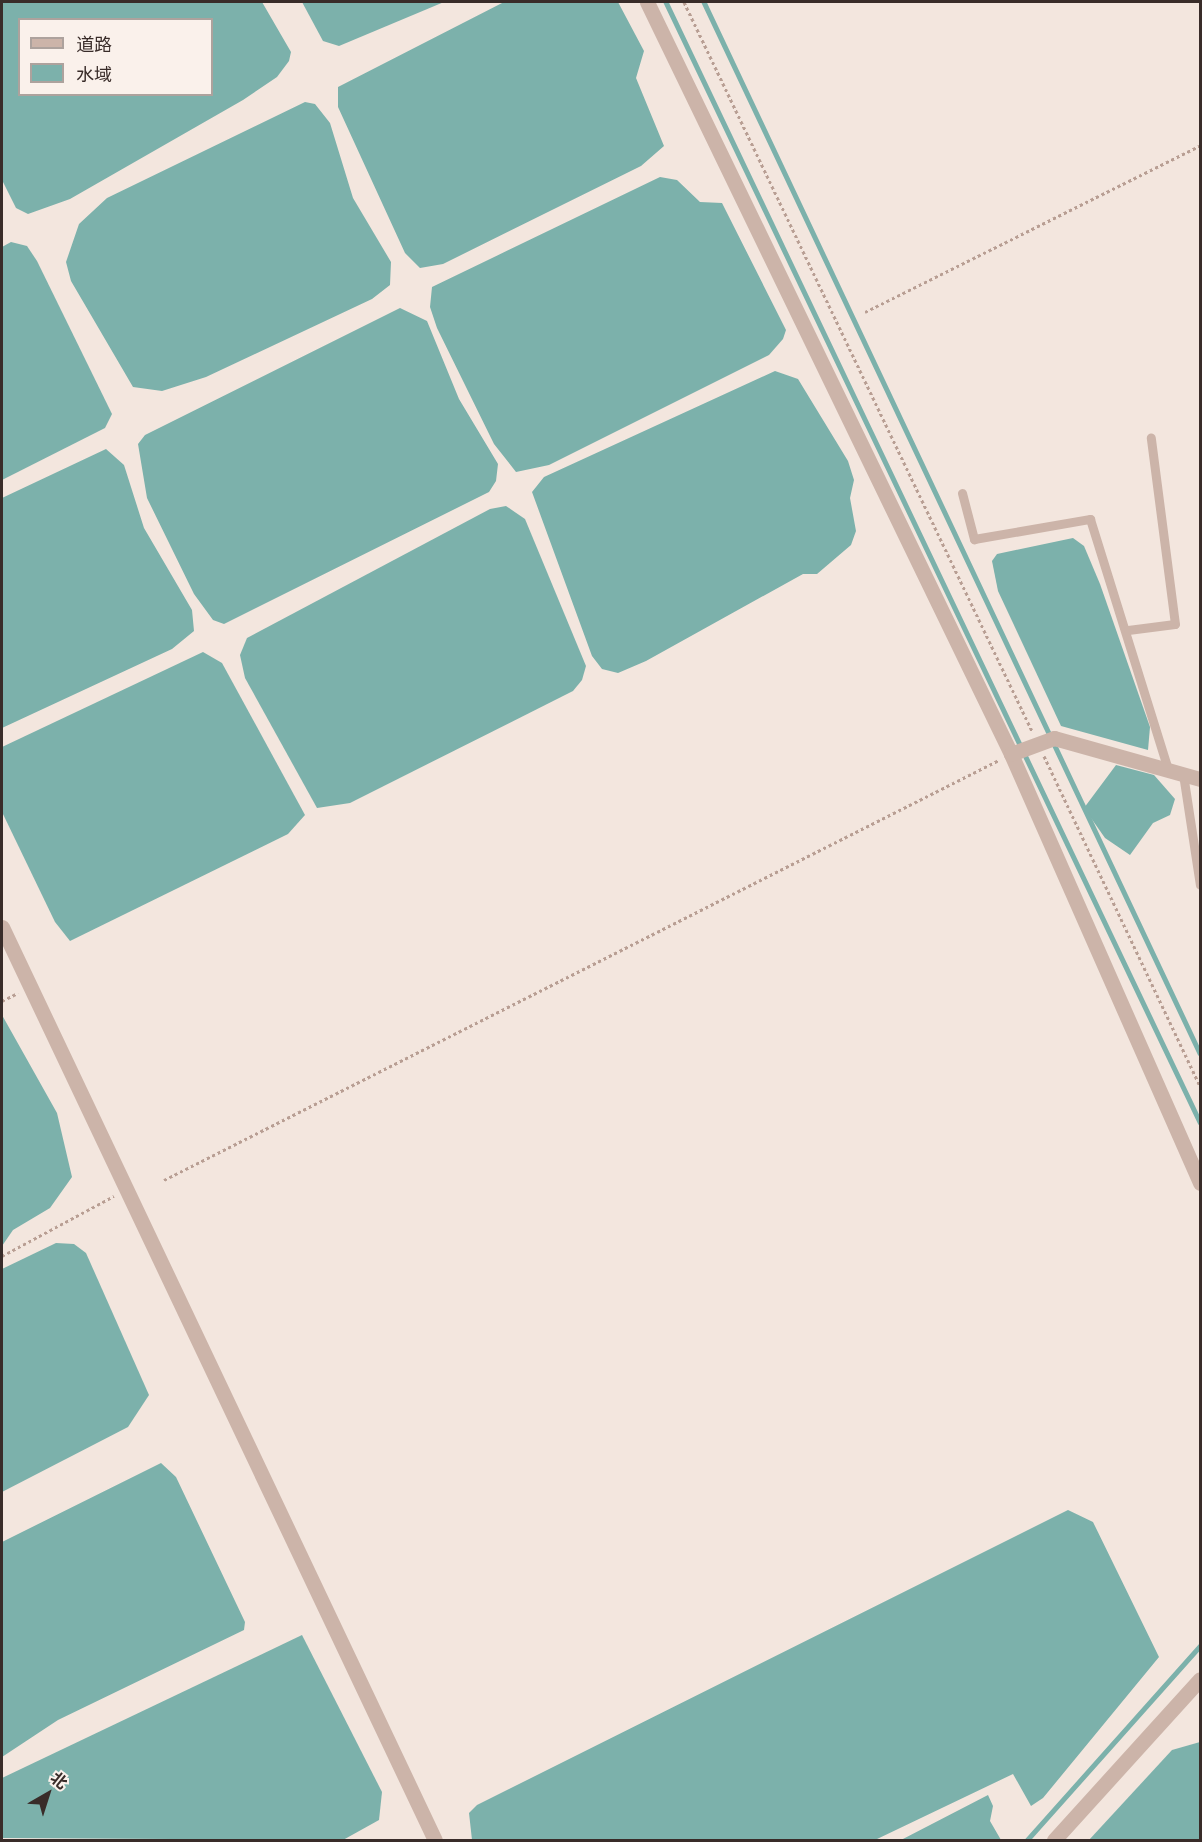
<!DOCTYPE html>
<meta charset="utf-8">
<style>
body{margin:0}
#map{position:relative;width:1202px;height:1842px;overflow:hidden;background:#f3e6de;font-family:Ubuntu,"Noto Sans SC",sans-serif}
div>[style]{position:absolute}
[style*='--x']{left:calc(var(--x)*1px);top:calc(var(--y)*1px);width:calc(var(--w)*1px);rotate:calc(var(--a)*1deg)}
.water>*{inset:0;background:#7cb1ab}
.stream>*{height:4.5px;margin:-2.25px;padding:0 2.25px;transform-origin:2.25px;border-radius:2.25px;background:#7cb1ab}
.path>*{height:3px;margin-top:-1.5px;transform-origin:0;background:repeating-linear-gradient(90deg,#b89e93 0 3px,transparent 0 6px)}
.lane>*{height:9px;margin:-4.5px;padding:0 4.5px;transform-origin:4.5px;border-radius:4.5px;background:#ccb4a9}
.street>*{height:15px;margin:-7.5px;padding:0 7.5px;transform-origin:7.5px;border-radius:7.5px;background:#ccb4a9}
span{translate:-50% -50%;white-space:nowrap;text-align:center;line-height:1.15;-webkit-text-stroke:4.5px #faf1eb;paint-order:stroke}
.frame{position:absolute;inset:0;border:3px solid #392c29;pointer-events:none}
.legend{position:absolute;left:18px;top:18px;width:195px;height:78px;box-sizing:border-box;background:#faf1eb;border:2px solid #ada29d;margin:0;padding:8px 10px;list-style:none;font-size:18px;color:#392c29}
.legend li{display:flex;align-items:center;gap:12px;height:30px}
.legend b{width:30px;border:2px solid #ada29d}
.north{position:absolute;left:18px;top:1764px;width:60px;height:60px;-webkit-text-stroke:4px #faf1eb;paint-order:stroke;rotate:39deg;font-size:16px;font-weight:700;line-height:24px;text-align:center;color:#392c29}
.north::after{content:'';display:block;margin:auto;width:21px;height:27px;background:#392c29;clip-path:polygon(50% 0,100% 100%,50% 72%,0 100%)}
</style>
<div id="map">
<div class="water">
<div style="clip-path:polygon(evenodd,2px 2px,262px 2px,291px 52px,289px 61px,277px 77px,243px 100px,70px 199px,28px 214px,16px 208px,2px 180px,2px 2px,20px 20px,212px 20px,212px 94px,20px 94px,20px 20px)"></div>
<div style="clip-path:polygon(302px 2px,444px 2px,339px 46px,323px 41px)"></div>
<div style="clip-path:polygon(504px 2px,618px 2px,644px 51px,636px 78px,664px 146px,641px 166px,443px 264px,420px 268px,405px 253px,338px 107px,338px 87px)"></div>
<div style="clip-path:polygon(305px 102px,315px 104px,330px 123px,353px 198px,391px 262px,390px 285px,372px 299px,206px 377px,162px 391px,133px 387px,71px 281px,66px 262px,79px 224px,107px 198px)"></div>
<div style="clip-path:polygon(660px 177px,677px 180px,700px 202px,722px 203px,786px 330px,783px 339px,769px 355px,549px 465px,516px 472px,494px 444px,437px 328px,430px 307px,432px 287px)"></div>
<div style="clip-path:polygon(11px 242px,27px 246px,37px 261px,112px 414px,105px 428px,2px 480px,2px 247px)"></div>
<div style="clip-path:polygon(400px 308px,427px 321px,459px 399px,498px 464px,496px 481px,489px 492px,224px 624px,213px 620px,194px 594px,147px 498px,138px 444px,145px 435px)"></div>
<div style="clip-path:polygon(775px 371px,798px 379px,848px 461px,854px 480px,850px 498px,856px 531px,851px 545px,817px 574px,803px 574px,646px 661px,618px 673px,602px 669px,592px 656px,532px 492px,544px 477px)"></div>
<div style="clip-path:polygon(106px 449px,124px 465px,144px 528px,192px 610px,194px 631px,172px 649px,2px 728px,2px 498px)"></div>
<div style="clip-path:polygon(506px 506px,525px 519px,586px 666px,582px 680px,573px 691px,350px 803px,317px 808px,245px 678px,240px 655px,247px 638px,490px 509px)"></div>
<div style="clip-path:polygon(1073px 538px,1084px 546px,1100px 584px,1150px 727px,1148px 750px,1061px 726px,998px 591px,992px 561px,997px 554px)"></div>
<div style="clip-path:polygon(203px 652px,222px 663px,305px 815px,288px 834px,70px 941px,55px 922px,2px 812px,2px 747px)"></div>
<div style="clip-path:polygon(1116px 765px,1154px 775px,1175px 799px,1170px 815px,1153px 823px,1130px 855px,1105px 838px,1084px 808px)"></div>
<div style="clip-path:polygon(2px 1015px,57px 1113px,72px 1177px,50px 1208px,13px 1230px,2px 1246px)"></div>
<div style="clip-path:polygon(56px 1243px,74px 1244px,86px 1253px,149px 1395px,128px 1427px,2px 1492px,2px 1269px)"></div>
<div style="clip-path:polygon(161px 1463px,176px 1477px,245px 1622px,244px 1630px,58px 1720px,2px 1757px,2px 1542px)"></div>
<div style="clip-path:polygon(1068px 1510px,1093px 1522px,1159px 1657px,1043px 1798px,1031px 1806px,1013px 1774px,875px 1840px,472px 1840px,469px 1813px,477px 1805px)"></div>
<div style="clip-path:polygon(302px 1635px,382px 1792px,379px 1820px,343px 1840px,2px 1838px,2px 1778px)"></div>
<div style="clip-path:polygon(1200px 1742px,1200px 1840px,1089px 1840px,1172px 1750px)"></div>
<div style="clip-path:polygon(988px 1795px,993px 1806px,990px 1821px,1001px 1840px,901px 1840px)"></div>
</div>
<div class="stream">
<div style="--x:666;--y:2;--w:1241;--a:64.51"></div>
<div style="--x:704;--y:2;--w:1162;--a:64.74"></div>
<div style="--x:1027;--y:1840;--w:260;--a:-48.3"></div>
</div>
<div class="path">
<div style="--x:684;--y:2;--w:808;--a:64.48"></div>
<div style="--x:865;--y:312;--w:374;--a:-26.4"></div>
<div style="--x:1044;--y:756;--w:365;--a:64.7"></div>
<div style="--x:2;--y:1001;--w:18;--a:-27"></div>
<div style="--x:164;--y:1180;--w:935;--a:-26.7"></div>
<div style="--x:2;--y:1256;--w:127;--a:-28.2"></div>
</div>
<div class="lane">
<div style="--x:962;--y:493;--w:48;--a:75.4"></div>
<div style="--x:974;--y:539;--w:118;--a:-9.8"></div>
<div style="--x:1090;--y:519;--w:262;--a:72.7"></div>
<div style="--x:1128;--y:630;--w:47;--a:-7.3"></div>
<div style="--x:1175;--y:624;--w:188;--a:-97.4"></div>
<div style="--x:1183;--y:774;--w:112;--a:81.3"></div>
</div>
<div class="street">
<div style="--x:647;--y:2;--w:835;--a:64.17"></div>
<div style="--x:1011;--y:754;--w:469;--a:66.2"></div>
<div style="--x:1011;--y:754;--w:46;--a:-20.4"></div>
<div style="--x:1054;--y:738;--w:152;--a:15.7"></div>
<div style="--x:2;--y:927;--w:1010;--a:64.63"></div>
<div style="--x:1054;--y:1840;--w:217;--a:-47.8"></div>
</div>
<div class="frame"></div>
<ul class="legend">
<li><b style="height:8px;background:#ccb4a9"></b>道路</li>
<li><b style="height:16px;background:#7cb1ab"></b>水域</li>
</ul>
<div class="north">北</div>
</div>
